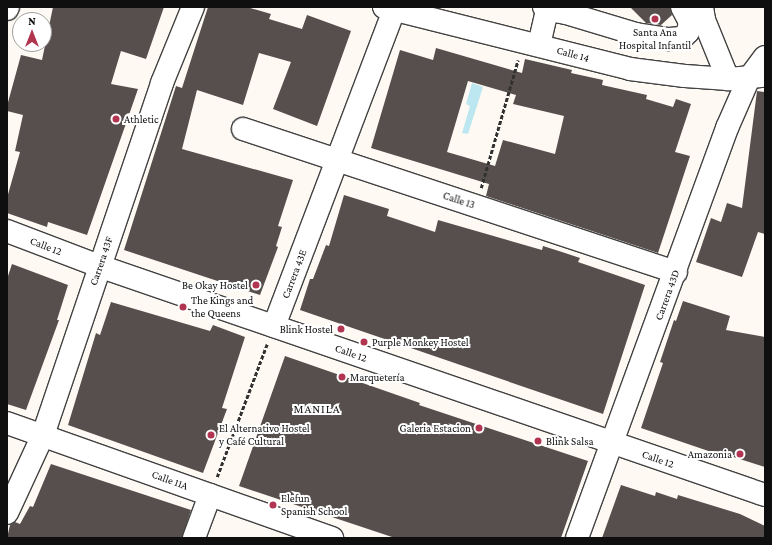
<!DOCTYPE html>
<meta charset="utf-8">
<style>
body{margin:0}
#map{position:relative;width:772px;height:545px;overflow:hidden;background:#fefaf3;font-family:"Crimson Pro",serif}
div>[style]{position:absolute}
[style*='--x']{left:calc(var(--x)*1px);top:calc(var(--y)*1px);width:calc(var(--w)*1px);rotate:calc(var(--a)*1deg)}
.water>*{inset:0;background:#bce6f0}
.building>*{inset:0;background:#574f4d}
.path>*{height:2.5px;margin-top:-1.25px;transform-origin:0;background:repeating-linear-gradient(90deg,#313131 0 4px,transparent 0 6px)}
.roads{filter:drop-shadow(1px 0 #424242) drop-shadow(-1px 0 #424242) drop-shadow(0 1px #424242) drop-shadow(0 -1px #424242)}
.minor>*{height:22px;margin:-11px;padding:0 11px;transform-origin:11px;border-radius:11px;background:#fff}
.dots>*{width:11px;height:11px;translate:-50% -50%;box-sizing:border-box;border:2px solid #fff;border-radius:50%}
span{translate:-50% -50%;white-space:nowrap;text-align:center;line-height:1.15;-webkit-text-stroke:4px #fff;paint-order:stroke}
.poi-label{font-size:11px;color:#0f0f0f}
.left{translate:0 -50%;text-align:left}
.right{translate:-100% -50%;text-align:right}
.street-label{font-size:11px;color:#0f0f0f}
.neighbourhood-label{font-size:12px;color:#0f0f0f;letter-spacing:1px}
.frame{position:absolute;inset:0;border:8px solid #0f0f0f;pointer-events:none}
.north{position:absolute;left:12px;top:12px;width:40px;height:40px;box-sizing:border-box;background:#fff;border:1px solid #9f9f9f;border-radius:50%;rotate:0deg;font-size:11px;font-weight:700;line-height:16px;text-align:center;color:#0f0f0f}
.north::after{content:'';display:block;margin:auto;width:14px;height:18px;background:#b13551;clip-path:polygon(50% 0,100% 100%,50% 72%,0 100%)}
</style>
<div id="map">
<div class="water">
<div style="clip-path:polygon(472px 83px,483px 87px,468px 134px,462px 133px,470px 106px,466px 104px)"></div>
</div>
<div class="building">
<div style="clip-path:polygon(53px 7px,164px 7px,146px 59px,121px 51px,111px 84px,138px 89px,87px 235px,48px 222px,47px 227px,7px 213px,7px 198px,20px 152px,15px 151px,23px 115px,7px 111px,7px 106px,21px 55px,42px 60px)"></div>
<div style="clip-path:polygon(208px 7px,247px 7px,271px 14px,269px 19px,302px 29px,307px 15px,351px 31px,317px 126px,273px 109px,291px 62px,259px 53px,243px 105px,197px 90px,182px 149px,293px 180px,278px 226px,282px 227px,276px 246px,278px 247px,260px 295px,124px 250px,176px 86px,182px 88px)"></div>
<div style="clip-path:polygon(630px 7px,670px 7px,672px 15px,661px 25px,646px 23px)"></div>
<div style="clip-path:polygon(evenodd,436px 48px,522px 73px,525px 59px,572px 70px,571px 73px,603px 80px,602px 85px,647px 95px,646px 99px,673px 107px,676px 99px,691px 104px,675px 152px,690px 156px,658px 253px,486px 196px,489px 184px,371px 148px,400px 50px,433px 60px,436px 48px,468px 81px,516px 95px,513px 104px,564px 116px,555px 154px,503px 140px,495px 166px,447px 152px,468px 81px)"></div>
<div style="clip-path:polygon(757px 91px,765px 92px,765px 234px,758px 232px,742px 277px,696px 262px,711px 218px,721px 222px,727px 203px,742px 208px)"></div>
<div style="clip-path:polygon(344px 195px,389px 209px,387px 216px,435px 232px,438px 220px,542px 250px,543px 246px,562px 252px,580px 258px,578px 262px,645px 285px,603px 414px,300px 310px,310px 279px,313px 279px,326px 245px,329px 246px)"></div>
<div style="clip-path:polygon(12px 264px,68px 285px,57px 320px,59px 320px,26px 410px,7px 404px,7px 279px)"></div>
<div style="clip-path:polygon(683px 301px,730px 316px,726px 330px,765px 337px,765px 467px,724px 454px,723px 456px,641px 428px,663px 363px,660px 362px,674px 320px,676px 321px)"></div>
<div style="clip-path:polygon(111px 302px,210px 331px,213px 325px,245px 337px,222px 408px,227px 409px,203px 473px,68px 425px,96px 333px,100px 335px)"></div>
<div style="clip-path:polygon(285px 356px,420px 403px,419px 405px,588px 461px,561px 538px,395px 538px,239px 486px)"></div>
<div style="clip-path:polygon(51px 464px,191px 510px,182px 538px,7px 538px,10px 525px,15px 522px,20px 524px,30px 506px,33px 507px)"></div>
<div style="clip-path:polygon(621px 485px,655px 496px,656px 492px,677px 499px,678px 495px,740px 514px,765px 526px,765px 538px,602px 538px)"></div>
</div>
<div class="path">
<div style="--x:481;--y:188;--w:133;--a:-73.9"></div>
<div style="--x:217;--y:477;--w:142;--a:-69.4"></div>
</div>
<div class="roads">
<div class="minor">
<div style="--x:384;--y:7;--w:254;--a:14.1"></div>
<div style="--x:630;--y:69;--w:55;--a:7.3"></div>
<div style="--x:685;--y:76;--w:43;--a:4"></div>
<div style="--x:728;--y:79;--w:33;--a:-5"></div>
<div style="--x:544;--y:7;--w:4;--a:45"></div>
<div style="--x:547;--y:10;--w:19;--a:9"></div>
<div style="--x:566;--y:13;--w:73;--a:16.7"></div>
<div style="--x:636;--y:34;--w:33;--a:9"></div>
<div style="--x:669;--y:39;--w:13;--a:-4"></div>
<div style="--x:682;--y:38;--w:8;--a:-45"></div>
<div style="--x:688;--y:32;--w:10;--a:-79"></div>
<div style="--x:690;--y:22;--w:17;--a:-118"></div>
<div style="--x:702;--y:7;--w:13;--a:81"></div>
<div style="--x:704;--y:20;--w:64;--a:67.9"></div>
<div style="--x:7;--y:9;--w:2;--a:-63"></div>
<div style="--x:539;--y:45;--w:36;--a:-77"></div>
<div style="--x:243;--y:129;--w:456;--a:18.3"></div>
<div style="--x:7;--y:231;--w:98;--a:20.8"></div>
<div style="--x:99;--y:266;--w:704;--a:18.98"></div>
<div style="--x:274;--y:326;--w:338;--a:-69.2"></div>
<div style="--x:7;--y:423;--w:345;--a:19.5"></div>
<div style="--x:7;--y:513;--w:86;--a:-65.2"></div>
<div style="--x:43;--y:435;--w:372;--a:-71.3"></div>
<div style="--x:162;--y:83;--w:82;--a:-67.8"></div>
<div style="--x:194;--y:538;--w:46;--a:-69.6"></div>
<div style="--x:577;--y:538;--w:437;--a:-69.9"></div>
<div style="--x:727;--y:128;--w:55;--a:-66.3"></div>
<div style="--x:749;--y:78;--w:26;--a:-53"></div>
</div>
</div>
<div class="dots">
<div style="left:655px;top:19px;background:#b13551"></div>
<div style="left:116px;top:119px;background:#b13551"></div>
<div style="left:256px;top:285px;background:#b13551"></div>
<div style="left:183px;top:307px;background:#b13551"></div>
<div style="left:341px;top:329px;background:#b13551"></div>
<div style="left:364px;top:342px;background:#b13551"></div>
<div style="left:342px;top:377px;background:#b13551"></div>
<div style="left:479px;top:428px;background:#b13551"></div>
<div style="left:211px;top:435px;background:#b13551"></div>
<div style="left:538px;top:441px;background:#b13551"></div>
<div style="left:740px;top:454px;background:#b13551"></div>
<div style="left:273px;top:505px;background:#b13551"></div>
</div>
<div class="poi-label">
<span style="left:655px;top:39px">Santa Ana<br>Hospital Infantil</span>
<span class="left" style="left:124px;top:119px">Athletic</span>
<span class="right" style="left:248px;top:285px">Be Okay Hostel</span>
<span class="left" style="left:191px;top:307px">The Kings and<br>the Queens</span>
<span class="right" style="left:333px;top:329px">Blink Hostel</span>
<span class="left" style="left:372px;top:342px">Purple Monkey Hostel</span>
<span class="left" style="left:350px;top:377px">Marquetería</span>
<span class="right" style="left:471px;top:428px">Galeria Estacion</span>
<span class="left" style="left:219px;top:435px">El Alternativo Hostel<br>y Café Cultural</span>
<span class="left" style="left:546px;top:441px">Blink Salsa</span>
<span class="right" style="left:732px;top:454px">Amazonia</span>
<span class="left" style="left:281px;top:505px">Elefun<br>Spanish School</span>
</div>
<div class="street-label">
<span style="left:573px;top:54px;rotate:15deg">Calle 14</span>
<span style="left:459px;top:200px;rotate:18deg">Calle 13</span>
<span style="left:46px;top:246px;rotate:21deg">Calle 12</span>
<span style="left:101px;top:261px;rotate:-71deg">Carrera 43F</span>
<span style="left:294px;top:274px;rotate:-69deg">Carrera 43E</span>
<span style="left:667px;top:295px;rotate:-70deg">Carrera 43D</span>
<span style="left:351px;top:353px;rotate:19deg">Calle 12</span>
<span style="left:658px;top:459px;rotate:19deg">Calle 12</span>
<span style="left:170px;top:480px;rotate:20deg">Calle 11A</span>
</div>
<div class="neighbourhood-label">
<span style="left:317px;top:410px">MANILA</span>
</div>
<div class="frame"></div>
<div class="north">N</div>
</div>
